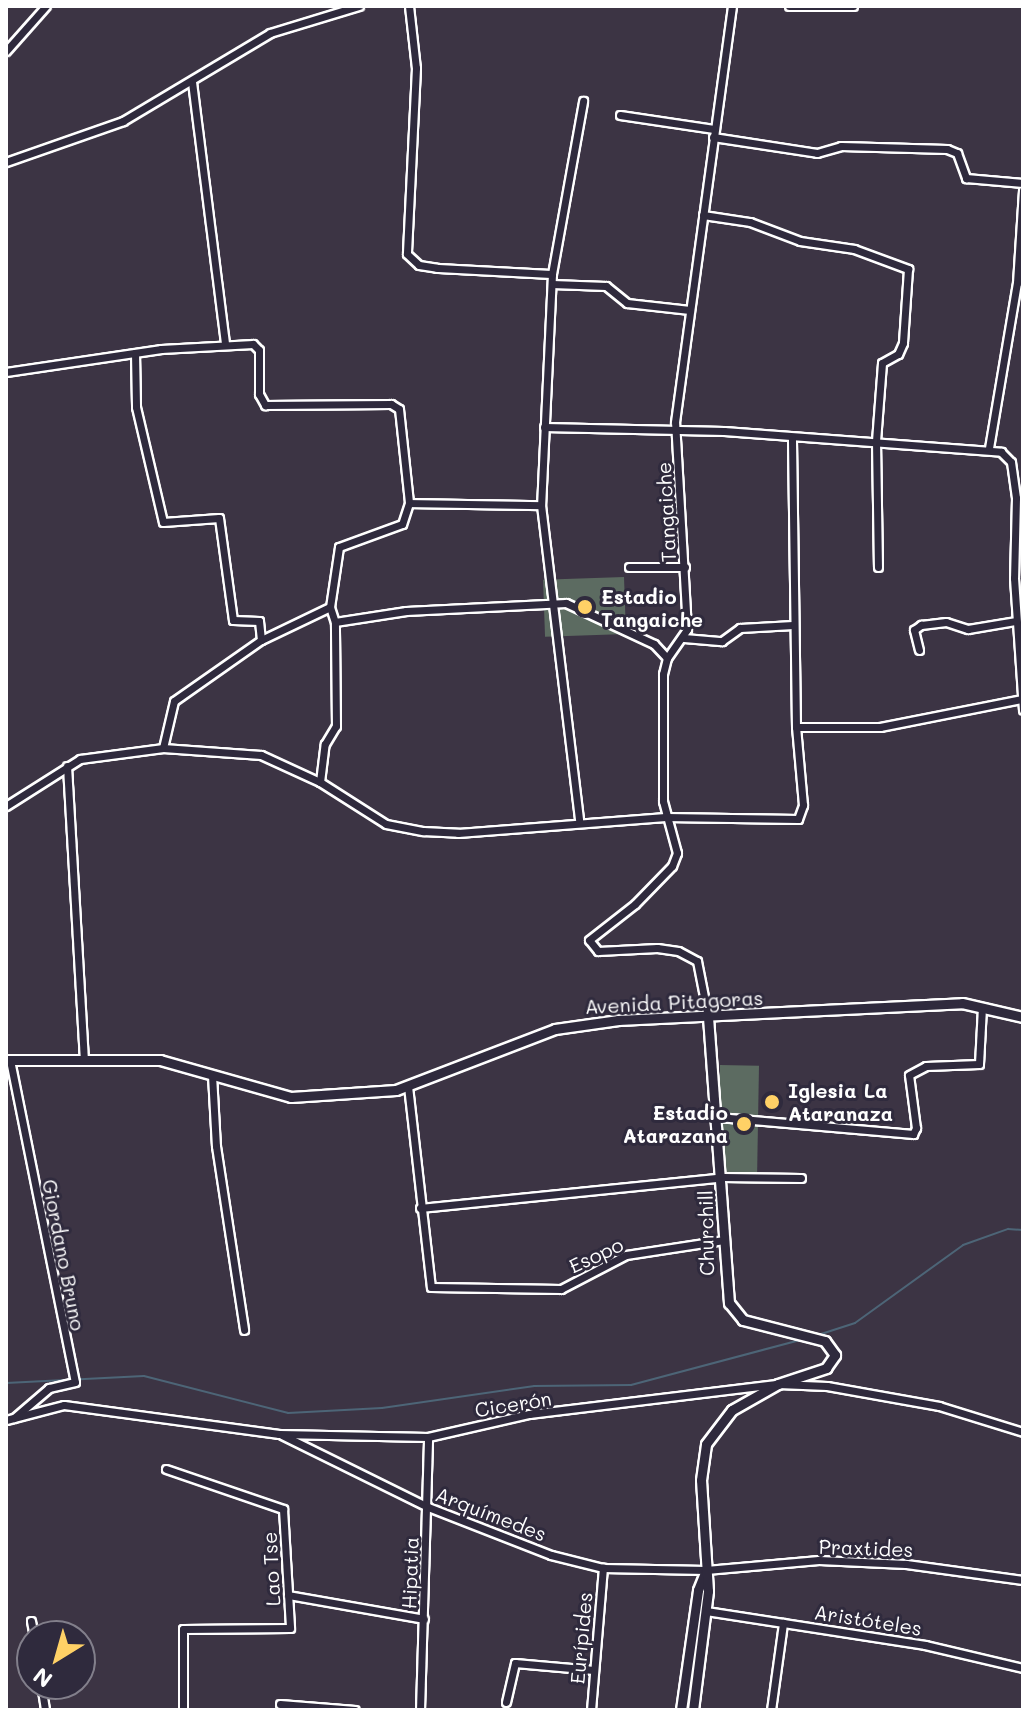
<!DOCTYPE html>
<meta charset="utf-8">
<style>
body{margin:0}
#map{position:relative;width:1029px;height:1716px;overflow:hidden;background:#3c3444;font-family:Mali,sans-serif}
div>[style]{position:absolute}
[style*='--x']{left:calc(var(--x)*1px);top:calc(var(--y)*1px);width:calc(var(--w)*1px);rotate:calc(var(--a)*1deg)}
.green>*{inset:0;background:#5c6b61;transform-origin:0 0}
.stream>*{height:2px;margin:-1px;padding:0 1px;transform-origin:1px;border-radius:1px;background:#4d6577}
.roads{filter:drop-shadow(2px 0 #fff) drop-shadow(-2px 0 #fff) drop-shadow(0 2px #fff) drop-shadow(0 -2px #fff)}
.street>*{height:7px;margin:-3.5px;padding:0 3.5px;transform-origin:3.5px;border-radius:3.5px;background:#2f2a3d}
.secondary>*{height:9px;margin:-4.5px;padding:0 4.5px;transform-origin:4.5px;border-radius:4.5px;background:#2f2a3d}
.dots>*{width:22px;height:22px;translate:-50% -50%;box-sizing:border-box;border:4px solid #2f2a3d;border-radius:50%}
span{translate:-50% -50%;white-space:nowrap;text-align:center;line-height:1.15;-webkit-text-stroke:6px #2f2a3d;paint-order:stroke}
.street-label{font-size:20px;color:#fff}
.poi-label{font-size:20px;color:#fff;font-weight:700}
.left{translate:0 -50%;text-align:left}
.right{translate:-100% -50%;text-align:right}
.frame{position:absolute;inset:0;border:8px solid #fff;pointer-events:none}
.north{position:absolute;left:16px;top:1620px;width:80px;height:80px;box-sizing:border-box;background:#2f2a3d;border:2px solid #827f8b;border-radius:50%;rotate:217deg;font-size:22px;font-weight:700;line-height:32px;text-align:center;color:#fff}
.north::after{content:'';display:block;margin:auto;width:28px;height:36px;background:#ffd166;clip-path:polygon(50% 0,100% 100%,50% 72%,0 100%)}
</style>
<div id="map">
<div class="green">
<div style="left:624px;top:577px;width:57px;height:81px;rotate:88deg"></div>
<div style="left:720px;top:1065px;width:39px;height:118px;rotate:1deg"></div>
</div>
<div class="stream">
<div style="--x:818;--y:1335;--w:39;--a:-18"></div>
<div style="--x:855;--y:1323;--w:133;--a:-35.8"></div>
<div style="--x:963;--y:1245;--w:48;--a:-19.6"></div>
<div style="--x:1008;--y:1229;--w:15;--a:4"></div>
<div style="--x:6;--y:1383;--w:138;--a:-2.9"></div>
<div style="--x:144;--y:1376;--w:149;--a:14.4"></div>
<div style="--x:288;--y:1413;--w:94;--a:-3"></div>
<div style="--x:382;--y:1408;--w:154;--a:-8.2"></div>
<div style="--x:534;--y:1386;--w:97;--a:-0.6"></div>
<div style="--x:631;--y:1385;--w:179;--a:-14.9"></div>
</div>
<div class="roads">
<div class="street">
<div style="--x:409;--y:6;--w:62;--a:83.6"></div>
<div style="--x:416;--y:68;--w:186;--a:92.8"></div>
<div style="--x:407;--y:254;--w:16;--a:43"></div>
<div style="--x:419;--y:265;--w:18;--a:9"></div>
<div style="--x:437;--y:268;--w:115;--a:3"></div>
<div style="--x:552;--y:274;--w:231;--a:92.7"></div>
<div style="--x:541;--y:505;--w:317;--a:83.1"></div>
<div style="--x:789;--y:6;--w:64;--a:0"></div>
<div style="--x:6;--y:51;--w:60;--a:-48.4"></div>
<div style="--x:192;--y:82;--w:263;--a:82.8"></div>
<div style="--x:620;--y:115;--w:95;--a:8.5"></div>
<div style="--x:713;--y:137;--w:105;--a:8.7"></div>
<div style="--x:817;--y:153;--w:25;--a:-16"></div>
<div style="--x:841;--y:146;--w:106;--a:1.6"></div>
<div style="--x:947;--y:149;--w:11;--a:22"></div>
<div style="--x:957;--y:153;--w:27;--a:70"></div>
<div style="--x:966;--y:178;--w:57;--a:5"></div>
<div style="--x:6;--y:162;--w:124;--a:-19.3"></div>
<div style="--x:123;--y:121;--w:171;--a:-30.9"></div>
<div style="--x:270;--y:33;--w:93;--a:-16.9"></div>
<div style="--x:703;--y:215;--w:48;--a:8.5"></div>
<div style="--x:750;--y:222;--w:53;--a:20.8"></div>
<div style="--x:800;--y:241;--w:55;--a:8.4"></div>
<div style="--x:854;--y:249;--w:58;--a:20.3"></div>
<div style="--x:908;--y:269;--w:74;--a:93.9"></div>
<div style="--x:903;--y:343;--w:12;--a:114"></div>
<div style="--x:898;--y:354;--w:18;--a:151"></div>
<div style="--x:882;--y:363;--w:78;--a:94.4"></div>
<div style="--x:876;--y:441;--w:126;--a:89.1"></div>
<div style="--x:552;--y:274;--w:176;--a:-79.8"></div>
<div style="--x:552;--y:284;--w:54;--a:2.1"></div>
<div style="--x:606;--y:286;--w:27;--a:39"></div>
<div style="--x:627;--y:303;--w:63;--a:6.3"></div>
<div style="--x:135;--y:353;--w:54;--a:88.9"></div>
<div style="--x:136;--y:407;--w:118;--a:76.8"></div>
<div style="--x:163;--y:522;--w:56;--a:-4.1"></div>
<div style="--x:219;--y:518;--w:103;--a:82.2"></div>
<div style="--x:233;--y:620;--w:26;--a:2"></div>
<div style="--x:259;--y:621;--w:19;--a:84"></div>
<div style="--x:6;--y:372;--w:157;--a:-8.4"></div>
<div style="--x:161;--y:349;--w:92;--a:-3.1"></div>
<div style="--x:253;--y:344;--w:8;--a:45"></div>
<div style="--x:259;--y:350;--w:44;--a:90"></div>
<div style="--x:259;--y:394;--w:13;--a:61"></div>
<div style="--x:265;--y:405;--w:126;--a:-0.5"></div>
<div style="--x:391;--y:404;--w:9;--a:32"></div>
<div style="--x:399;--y:409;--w:95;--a:83.9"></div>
<div style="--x:409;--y:503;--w:22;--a:108"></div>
<div style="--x:402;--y:524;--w:67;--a:159.9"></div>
<div style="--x:339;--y:547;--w:61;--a:98.5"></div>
<div style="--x:330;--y:607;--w:76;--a:154.4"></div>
<div style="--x:261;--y:640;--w:106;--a:145"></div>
<div style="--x:174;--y:701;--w:48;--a:103.2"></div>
<div style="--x:544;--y:427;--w:180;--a:1.3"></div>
<div style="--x:724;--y:431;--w:278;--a:4.3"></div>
<div style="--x:1001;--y:452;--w:14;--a:45"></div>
<div style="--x:1011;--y:462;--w:36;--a:82"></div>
<div style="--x:1016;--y:498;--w:80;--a:91.4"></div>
<div style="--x:1014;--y:578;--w:132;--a:86.1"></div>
<div style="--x:989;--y:448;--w:167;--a:-80.4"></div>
<div style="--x:1017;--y:283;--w:93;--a:-86.3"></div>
<div style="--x:409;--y:503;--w:132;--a:0.9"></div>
<div style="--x:629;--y:567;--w:56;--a:0"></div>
<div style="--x:330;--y:607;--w:16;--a:72"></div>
<div style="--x:335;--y:622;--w:72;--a:-8.8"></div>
<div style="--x:406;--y:611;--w:160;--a:-2.9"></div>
<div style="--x:566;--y:603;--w:97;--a:25"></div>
<div style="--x:654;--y:644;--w:19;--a:47"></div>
<div style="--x:684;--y:638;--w:38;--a:5"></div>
<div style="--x:722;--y:641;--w:22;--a:-36"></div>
<div style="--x:740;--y:628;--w:53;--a:-3.2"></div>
<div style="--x:919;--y:650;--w:21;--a:-104"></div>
<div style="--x:914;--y:630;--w:9;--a:-36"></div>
<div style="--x:921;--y:625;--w:25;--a:-7"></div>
<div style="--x:946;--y:622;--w:23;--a:18"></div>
<div style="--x:968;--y:629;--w:49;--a:-9.5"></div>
<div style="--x:796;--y:727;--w:84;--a:0"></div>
<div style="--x:880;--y:727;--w:145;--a:-11.2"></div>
<div style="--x:67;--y:766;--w:294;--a:86.7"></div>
<div style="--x:320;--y:782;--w:38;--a:-83"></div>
<div style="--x:325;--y:744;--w:21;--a:-59"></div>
<div style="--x:336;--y:726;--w:104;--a:-90.6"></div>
<div style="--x:6;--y:806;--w:88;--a:-32.4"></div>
<div style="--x:80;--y:759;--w:84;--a:-7.5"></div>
<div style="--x:163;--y:748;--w:98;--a:4.1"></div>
<div style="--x:261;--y:755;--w:65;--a:24.6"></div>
<div style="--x:320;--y:782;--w:78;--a:32.5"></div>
<div style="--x:386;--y:824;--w:38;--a:11"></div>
<div style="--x:423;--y:831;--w:35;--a:3"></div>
<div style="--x:458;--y:833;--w:208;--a:-4.4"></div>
<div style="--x:665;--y:817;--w:133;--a:0.9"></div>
<div style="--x:798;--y:819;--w:15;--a:-70"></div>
<div style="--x:803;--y:805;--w:78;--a:-95.1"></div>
<div style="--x:796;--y:727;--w:290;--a:-90.8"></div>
<div style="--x:708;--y:1017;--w:57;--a:-101.1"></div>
<div style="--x:697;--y:961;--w:21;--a:-152"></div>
<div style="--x:678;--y:951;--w:21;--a:-172"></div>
<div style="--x:657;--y:948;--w:59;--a:177.1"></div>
<div style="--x:598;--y:951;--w:14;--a:-129"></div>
<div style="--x:589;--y:940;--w:58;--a:-38"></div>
<div style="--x:635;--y:904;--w:53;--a:-45.8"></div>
<div style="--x:672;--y:866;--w:14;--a:-69"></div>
<div style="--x:677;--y:853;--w:54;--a:-105.1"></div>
<div style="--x:663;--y:801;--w:127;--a:-90"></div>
<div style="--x:663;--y:674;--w:16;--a:-76"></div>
<div style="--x:667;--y:658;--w:35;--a:-55"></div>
<div style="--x:687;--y:629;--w:207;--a:-93.3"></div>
<div style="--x:675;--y:422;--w:420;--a:-82.2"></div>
<div style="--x:10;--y:1060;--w:328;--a:78.6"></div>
<div style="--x:75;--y:1382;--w:27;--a:167"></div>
<div style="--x:49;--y:1388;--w:46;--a:139.4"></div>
<div style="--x:212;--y:1075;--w:71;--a:86.8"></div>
<div style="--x:216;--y:1146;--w:186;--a:81.3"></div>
<div style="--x:408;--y:1086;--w:202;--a:83.5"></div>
<div style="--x:431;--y:1287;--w:130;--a:0.9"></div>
<div style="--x:561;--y:1289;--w:73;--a:-27.6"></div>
<div style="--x:626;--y:1255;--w:99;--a:-8.7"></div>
<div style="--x:718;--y:1117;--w:196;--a:5"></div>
<div style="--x:913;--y:1134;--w:7;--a:-63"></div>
<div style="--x:916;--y:1128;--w:53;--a:-97.5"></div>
<div style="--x:909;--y:1075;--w:19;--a:-28"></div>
<div style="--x:926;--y:1066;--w:53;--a:-2.2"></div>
<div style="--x:979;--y:1064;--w:57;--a:-87"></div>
<div style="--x:420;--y:1208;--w:305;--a:-5.8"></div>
<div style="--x:723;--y:1177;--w:78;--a:0.7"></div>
<div style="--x:6;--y:1420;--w:60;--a:-14.5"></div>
<div style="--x:64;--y:1405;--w:217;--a:7.7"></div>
<div style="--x:279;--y:1434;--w:149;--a:1.2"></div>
<div style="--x:428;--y:1437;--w:104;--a:-12.8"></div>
<div style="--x:529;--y:1414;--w:251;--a:-6.9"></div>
<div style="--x:778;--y:1384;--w:49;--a:2.3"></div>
<div style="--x:827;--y:1386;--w:114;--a:10.1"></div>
<div style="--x:939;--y:1406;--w:88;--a:17.2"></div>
<div style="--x:282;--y:1435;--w:163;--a:26.3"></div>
<div style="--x:428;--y:1507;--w:132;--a:21.3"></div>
<div style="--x:551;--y:1555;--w:54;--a:14"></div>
<div style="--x:603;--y:1568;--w:103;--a:1.1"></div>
<div style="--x:706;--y:1570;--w:113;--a:-5.1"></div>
<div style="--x:819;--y:1560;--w:87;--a:2.6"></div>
<div style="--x:906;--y:1564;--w:118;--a:7.8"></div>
<div style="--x:166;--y:1469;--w:124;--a:18.9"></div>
<div style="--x:283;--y:1509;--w:119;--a:86.6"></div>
<div style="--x:290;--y:1628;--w:107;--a:179.5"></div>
<div style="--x:183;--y:1629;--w:81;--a:90"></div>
<div style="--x:288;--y:1595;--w:138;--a:10"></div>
<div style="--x:706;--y:1611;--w:222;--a:8.8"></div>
<div style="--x:925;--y:1645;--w:101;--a:13.2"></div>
<div style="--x:31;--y:1621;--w:15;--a:79"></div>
<div style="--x:41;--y:1684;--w:26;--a:81"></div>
<div style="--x:506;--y:1702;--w:40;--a:-77"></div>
<div style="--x:515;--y:1663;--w:79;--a:5.1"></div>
<div style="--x:280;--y:1704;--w:75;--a:4.6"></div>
<div style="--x:420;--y:1710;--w:273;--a:-88.3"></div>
<div style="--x:591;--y:1710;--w:143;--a:-85.2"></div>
<div style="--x:771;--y:1710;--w:88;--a:-82.1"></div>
</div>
<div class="secondary">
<div style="--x:6;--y:1060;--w:154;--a:0"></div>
<div style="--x:160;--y:1060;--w:136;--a:15.8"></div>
<div style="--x:291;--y:1097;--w:105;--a:-3.8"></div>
<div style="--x:396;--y:1090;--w:170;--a:-21"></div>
<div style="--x:555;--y:1029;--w:64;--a:-8.1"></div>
<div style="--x:618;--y:1020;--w:344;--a:-2.8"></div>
<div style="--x:962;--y:1003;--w:63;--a:12.9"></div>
<div style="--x:681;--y:1710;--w:121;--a:-81.9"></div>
<div style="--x:698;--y:1590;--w:18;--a:-68"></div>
<div style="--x:693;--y:1710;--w:120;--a:-82.8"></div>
<div style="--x:708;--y:1591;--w:111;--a:-93.6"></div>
<div style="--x:701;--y:1480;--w:36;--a:-82"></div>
<div style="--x:706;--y:1444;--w:43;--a:-52.6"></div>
<div style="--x:732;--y:1410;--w:53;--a:-29.5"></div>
<div style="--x:778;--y:1384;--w:51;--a:-18.4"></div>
<div style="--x:826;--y:1368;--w:16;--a:-55"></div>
<div style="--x:835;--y:1355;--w:17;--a:-126"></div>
<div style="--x:825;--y:1341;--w:85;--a:-165.6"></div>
<div style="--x:743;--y:1320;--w:22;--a:-129"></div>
<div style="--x:729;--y:1303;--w:287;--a:-94.2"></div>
</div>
</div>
<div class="dots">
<div style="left:585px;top:607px;background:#ffd166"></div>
<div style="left:772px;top:1102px;background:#ffd166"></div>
<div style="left:744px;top:1124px;background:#ffd166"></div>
</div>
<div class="street-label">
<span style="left:666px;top:512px;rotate:-93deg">Tangaiche</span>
<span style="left:674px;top:1002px;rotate:-3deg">Avenida Pitagoras</span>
<span style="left:706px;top:1233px;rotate:-91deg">Churchill</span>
<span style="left:64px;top:1255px;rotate:79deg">Giordano Bruno</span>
<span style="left:596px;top:1255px;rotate:-25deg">Esopo</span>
<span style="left:513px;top:1404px;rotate:-9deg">Cicerón</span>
<span style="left:491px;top:1514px;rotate:21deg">Arquímedes</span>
<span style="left:866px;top:1548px;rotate:2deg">Praxtides</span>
<span style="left:271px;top:1569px;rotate:-93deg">Lao Tse</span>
<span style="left:410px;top:1573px;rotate:-88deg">Hipatia</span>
<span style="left:868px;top:1620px;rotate:9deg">Aristóteles</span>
<span style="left:581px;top:1638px;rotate:-85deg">Eurípides</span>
</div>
<div class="poi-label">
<span class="left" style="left:601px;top:608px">Estadio<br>Tangaiche</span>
<span class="left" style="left:788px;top:1102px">Iglesia La<br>Ataranaza</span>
<span class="right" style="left:728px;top:1124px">Estadio<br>Atarazana</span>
</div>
<div class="frame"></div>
<div class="north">N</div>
</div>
